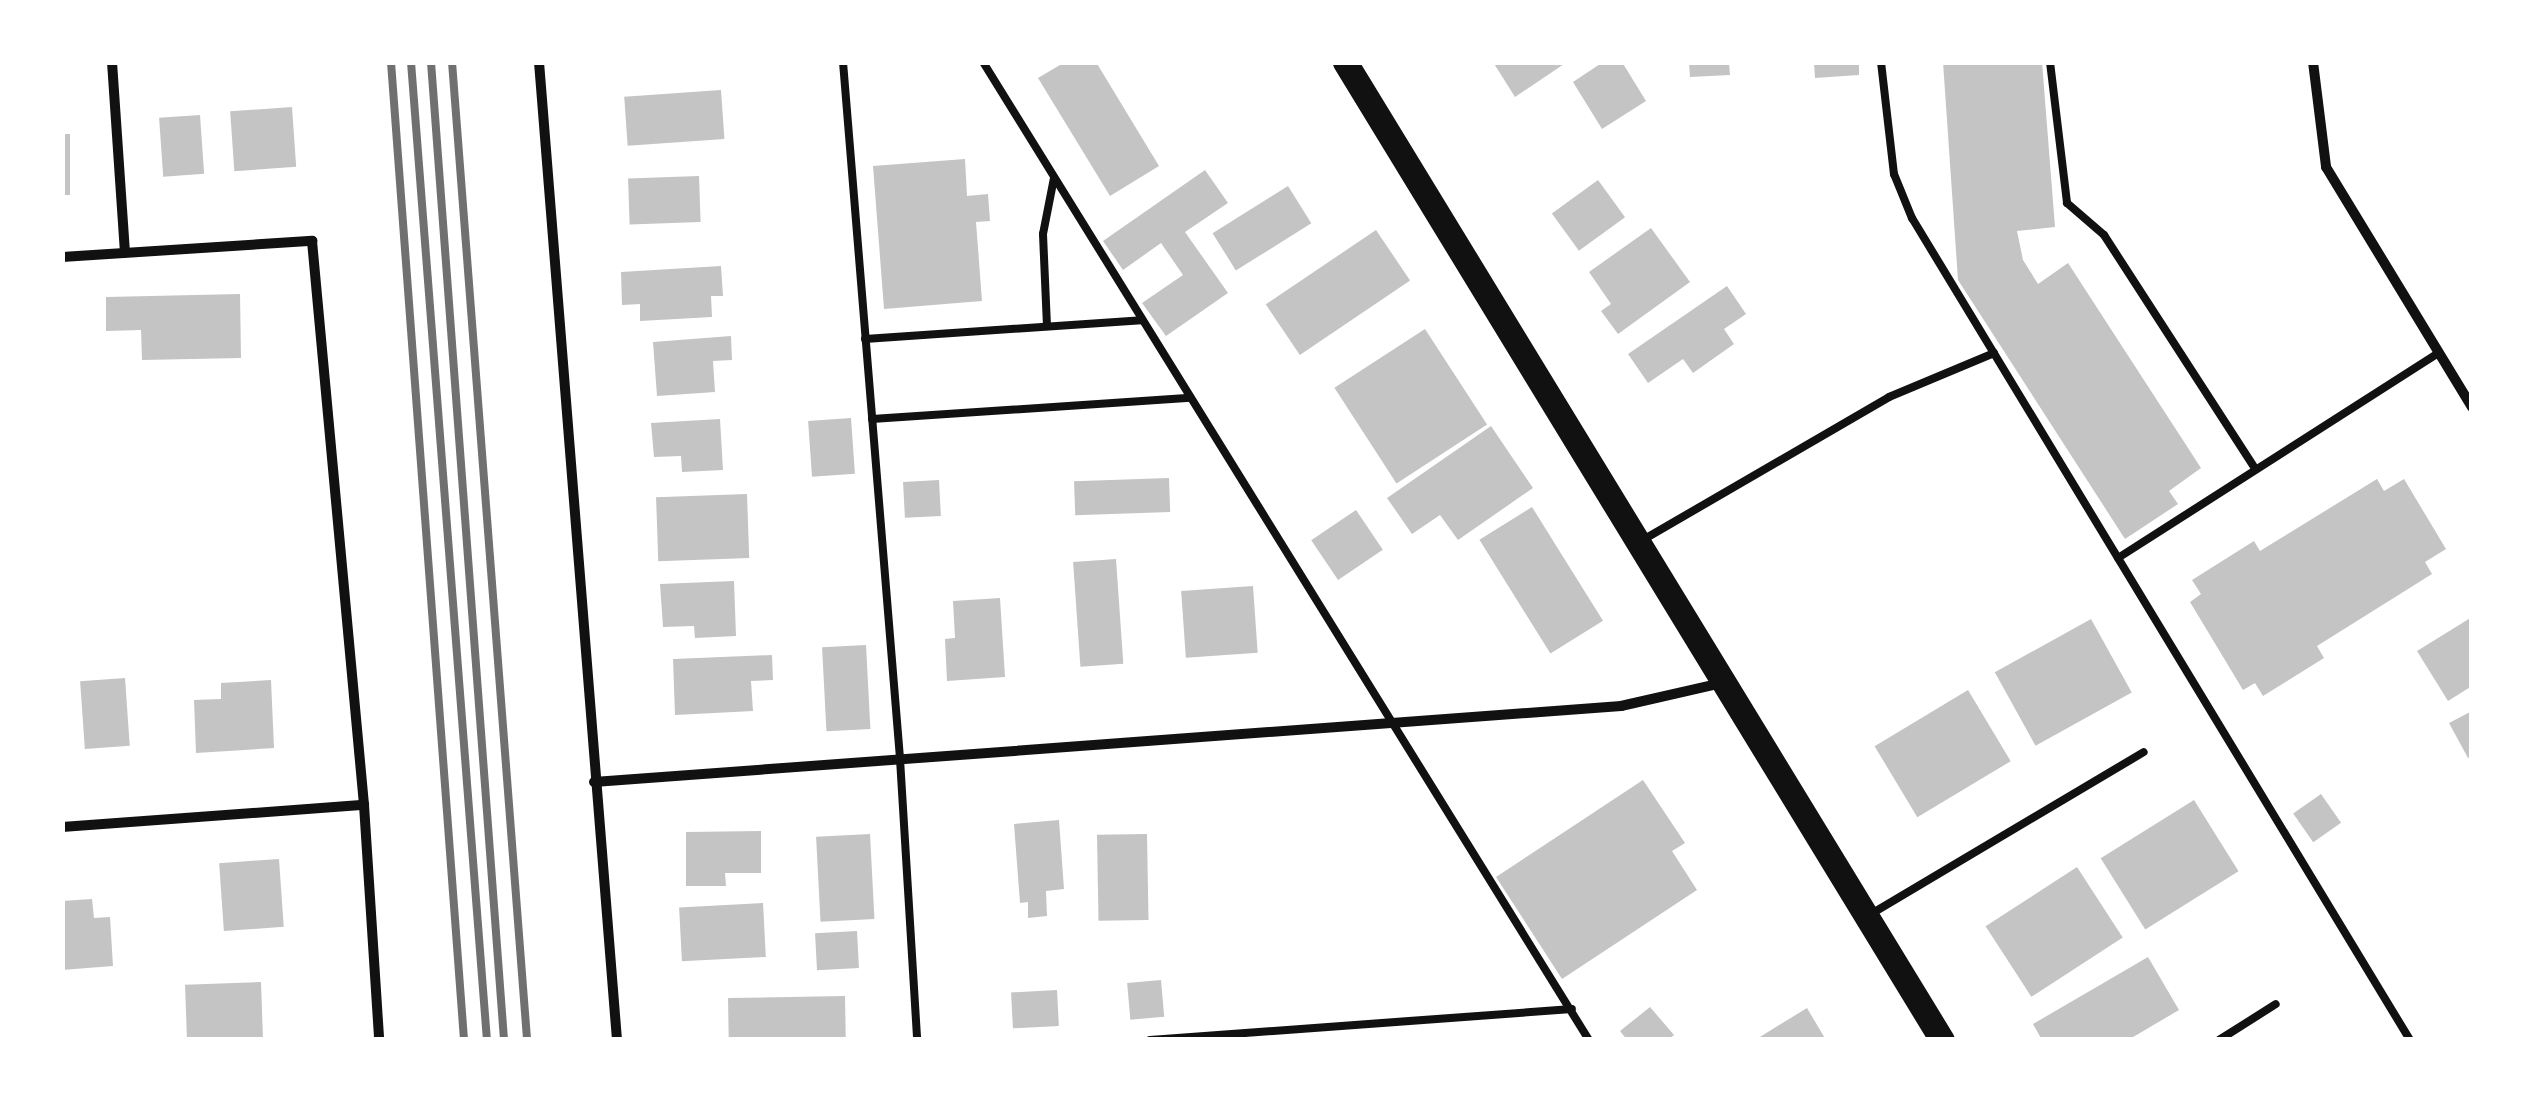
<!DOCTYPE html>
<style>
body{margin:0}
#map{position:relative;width:2534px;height:1102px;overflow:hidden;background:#fff;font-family:Rubik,sans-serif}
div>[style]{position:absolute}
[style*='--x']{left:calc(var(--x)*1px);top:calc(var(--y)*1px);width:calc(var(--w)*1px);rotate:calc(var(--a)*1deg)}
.building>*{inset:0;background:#c4c4c4;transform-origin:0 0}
.service>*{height:8px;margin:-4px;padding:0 4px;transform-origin:4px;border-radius:4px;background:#111}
.minor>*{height:10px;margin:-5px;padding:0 5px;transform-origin:5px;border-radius:5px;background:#111}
.primary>*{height:25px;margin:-12.5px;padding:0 12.5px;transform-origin:12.5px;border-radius:12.5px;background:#111}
.rail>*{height:8px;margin:-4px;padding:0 4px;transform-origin:4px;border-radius:4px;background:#707070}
span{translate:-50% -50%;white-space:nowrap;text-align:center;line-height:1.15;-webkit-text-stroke:8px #fff;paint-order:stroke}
.frame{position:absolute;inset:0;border:65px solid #fff;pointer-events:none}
</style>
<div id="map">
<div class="building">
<div style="clip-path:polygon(1065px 62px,1096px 62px,1159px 166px,1110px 196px,1038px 78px)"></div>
<div style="clip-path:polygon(1493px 62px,1567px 62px,1515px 97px)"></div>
<div style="clip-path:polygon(1603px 62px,1622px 62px,1646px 101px,1602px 129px,1573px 82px)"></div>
<div style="clip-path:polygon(1689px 62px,1729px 62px,1730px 75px,1690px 77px)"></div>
<div style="clip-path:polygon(1814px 62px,1859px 62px,1859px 75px,1815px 78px)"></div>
<div style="clip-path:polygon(1943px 62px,2042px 62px,2055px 227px,2017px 231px,2023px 260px,2038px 284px,2068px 263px,2201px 468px,2169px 491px,2178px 504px,2125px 539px,1958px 280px)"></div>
<div style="left:721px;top:90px;width:49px;height:97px;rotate:86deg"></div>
<div style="left:292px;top:107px;width:60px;height:62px;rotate:86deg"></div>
<div style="left:200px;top:115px;width:59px;height:41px;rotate:86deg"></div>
<div style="left:62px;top:134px;width:8px;height:61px"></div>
<div style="clip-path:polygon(965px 159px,967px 196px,988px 194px,990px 221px,976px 222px,982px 301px,884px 309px,873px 166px)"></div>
<div style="clip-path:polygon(1205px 170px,1228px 203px,1185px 232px,1228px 293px,1166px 336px,1142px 303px,1183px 275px,1161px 243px,1123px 270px,1103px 241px)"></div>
<div style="left:699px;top:176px;width:46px;height:71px;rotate:88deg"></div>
<div style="left:1598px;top:180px;width:46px;height:57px;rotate:54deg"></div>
<div style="left:1288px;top:186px;width:44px;height:89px;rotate:58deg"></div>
<div style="clip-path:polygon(1651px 228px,1690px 282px,1618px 334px,1601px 311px,1611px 304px,1589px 272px)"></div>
<div style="left:1376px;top:230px;width:61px;height:133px;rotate:56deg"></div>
<div style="clip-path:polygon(721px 266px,723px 296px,711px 296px,712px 317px,640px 321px,640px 304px,622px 305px,621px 272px)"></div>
<div style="clip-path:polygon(1727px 286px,1746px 314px,1724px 329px,1734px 344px,1693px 373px,1683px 359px,1648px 383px,1628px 354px)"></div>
<div style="clip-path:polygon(240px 294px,241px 358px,142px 360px,141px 330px,106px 331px,106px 297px)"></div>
<div style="left:1425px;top:329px;width:114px;height:108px;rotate:57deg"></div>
<div style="clip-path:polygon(731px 336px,732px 360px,713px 361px,715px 392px,657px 396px,653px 342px)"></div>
<div style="left:851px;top:418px;width:56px;height:43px;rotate:86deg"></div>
<div style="clip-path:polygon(720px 419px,723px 470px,682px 472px,681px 456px,654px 457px,651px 423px)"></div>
<div style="clip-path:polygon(1491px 426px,1533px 488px,1458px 540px,1440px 515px,1412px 534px,1387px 498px)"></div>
<div style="left:1169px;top:478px;width:34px;height:95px;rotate:88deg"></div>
<div style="clip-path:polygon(2377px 479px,2384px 491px,2404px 479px,2446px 549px,2425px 562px,2432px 574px,2317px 646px,2324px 658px,2263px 696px,2255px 683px,2243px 690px,2190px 602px,2201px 594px,2192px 580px,2254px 541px,2260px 551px)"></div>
<div style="left:939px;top:480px;width:36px;height:36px;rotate:87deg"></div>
<div style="left:747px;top:494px;width:64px;height:91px;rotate:88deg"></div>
<div style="left:1532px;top:507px;width:134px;height:62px;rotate:58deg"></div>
<div style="left:1356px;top:510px;width:48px;height:54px;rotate:56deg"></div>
<div style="left:1116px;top:559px;width:105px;height:43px;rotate:86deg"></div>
<div style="clip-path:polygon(734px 581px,736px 636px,695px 638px,694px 626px,663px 627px,660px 584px)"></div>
<div style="left:1253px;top:586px;width:67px;height:72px;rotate:86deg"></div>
<div style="clip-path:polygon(1000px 598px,1005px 677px,947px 681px,945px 639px,955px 638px,953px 601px)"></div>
<div style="clip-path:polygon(2472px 617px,2472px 686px,2448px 701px,2417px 651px)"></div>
<div style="left:2091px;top:619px;width:84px;height:110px;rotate:61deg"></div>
<div style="left:866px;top:645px;width:84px;height:44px;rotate:87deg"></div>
<div style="clip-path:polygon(772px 655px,773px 680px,751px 681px,753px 711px,675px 715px,673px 659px)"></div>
<div style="left:125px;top:678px;width:68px;height:45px;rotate:86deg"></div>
<div style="clip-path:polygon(271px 680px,274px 748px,196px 753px,194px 700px,221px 699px,221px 683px)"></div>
<div style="left:1968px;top:690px;width:83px;height:109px;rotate:59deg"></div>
<div style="clip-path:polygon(2472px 711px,2472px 756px,2468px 758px,2449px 723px)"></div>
<div style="clip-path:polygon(1643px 780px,1685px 843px,1672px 851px,1697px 890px,1562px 979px,1496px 877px)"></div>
<div style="left:2321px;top:794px;width:35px;height:34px;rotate:55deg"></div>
<div style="left:2194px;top:800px;width:84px;height:110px;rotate:58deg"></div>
<div style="clip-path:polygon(1059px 820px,1064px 889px,1046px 891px,1047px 916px,1028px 918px,1028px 902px,1020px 903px,1014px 824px)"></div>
<div style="clip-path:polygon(761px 831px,761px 873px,725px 873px,726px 886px,686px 886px,686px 832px)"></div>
<div style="left:870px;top:834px;width:85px;height:54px;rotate:87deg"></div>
<div style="left:1147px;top:834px;width:86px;height:50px;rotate:89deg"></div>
<div style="left:279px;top:859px;width:68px;height:60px;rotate:86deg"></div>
<div style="left:2077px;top:867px;width:84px;height:109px;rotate:57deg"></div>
<div style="clip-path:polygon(92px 899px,94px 918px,110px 917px,113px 966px,62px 970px,62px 901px)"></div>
<div style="left:763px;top:903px;width:54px;height:84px;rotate:87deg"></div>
<div style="left:857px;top:931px;width:37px;height:42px;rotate:87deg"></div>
<div style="clip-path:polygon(2148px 957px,2179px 1010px,2128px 1040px,2042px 1040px,2033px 1024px)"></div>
<div style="left:1161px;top:980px;width:37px;height:34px;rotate:85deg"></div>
<div style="left:261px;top:982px;width:58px;height:76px;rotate:88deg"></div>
<div style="left:1057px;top:990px;width:36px;height:46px;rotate:87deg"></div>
<div style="left:845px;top:996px;width:44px;height:117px;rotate:89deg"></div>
<div style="clip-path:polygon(1650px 1007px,1674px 1035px,1668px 1040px,1627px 1040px,1620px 1031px)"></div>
<div style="clip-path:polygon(1807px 1008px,1826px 1040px,1755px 1040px)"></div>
</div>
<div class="service">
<div style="--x:843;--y:62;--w:699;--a:85.32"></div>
<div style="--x:900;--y:759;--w:282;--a:86.5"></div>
<div style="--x:983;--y:62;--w:1151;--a:58.22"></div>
<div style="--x:1881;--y:62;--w:113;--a:83.4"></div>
<div style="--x:1894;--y:174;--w:48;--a:67.8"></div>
<div style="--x:1912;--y:218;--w:961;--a:58.79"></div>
<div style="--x:2050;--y:62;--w:142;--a:83.1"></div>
<div style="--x:2067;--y:203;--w:49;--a:40.9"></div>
<div style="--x:2104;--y:235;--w:276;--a:57.1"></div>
<div style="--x:1047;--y:326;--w:92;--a:-92.5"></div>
<div style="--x:1043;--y:234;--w:57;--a:-78.9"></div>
<div style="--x:865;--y:339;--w:277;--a:-3.9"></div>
<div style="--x:872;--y:419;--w:319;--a:-3.8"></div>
<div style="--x:1641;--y:541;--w:287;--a:-30.1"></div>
<div style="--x:1889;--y:397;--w:114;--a:-22.7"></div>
<div style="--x:2118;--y:558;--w:381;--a:-32.6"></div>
<div style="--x:1871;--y:914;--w:317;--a:-30.7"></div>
<div style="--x:1150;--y:1040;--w:423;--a:-4.2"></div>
<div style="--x:2219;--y:1040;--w:67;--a:-32.3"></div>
</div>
<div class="minor">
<div style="--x:112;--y:62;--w:191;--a:86.1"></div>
<div style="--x:539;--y:62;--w:981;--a:85.44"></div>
<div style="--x:2313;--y:62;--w:106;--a:82.9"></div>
<div style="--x:2326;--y:167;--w:281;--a:58.7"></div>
<div style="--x:62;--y:257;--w:251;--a:-3.7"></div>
<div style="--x:312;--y:241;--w:566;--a:84.73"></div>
<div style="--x:364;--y:805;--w:235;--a:86.3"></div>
<div style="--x:594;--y:782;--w:1030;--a:-4.23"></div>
<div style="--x:1621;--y:706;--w:104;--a:-12.8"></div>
<div style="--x:62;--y:827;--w:303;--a:-4.2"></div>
</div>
<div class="primary">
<div style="--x:1345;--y:62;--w:1146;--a:58.6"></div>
</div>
<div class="rail">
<div style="--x:391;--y:62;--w:981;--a:85.73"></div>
<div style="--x:411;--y:62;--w:981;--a:85.56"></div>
<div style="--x:431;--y:62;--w:981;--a:85.73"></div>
<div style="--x:452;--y:62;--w:981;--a:85.61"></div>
</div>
<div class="frame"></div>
</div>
